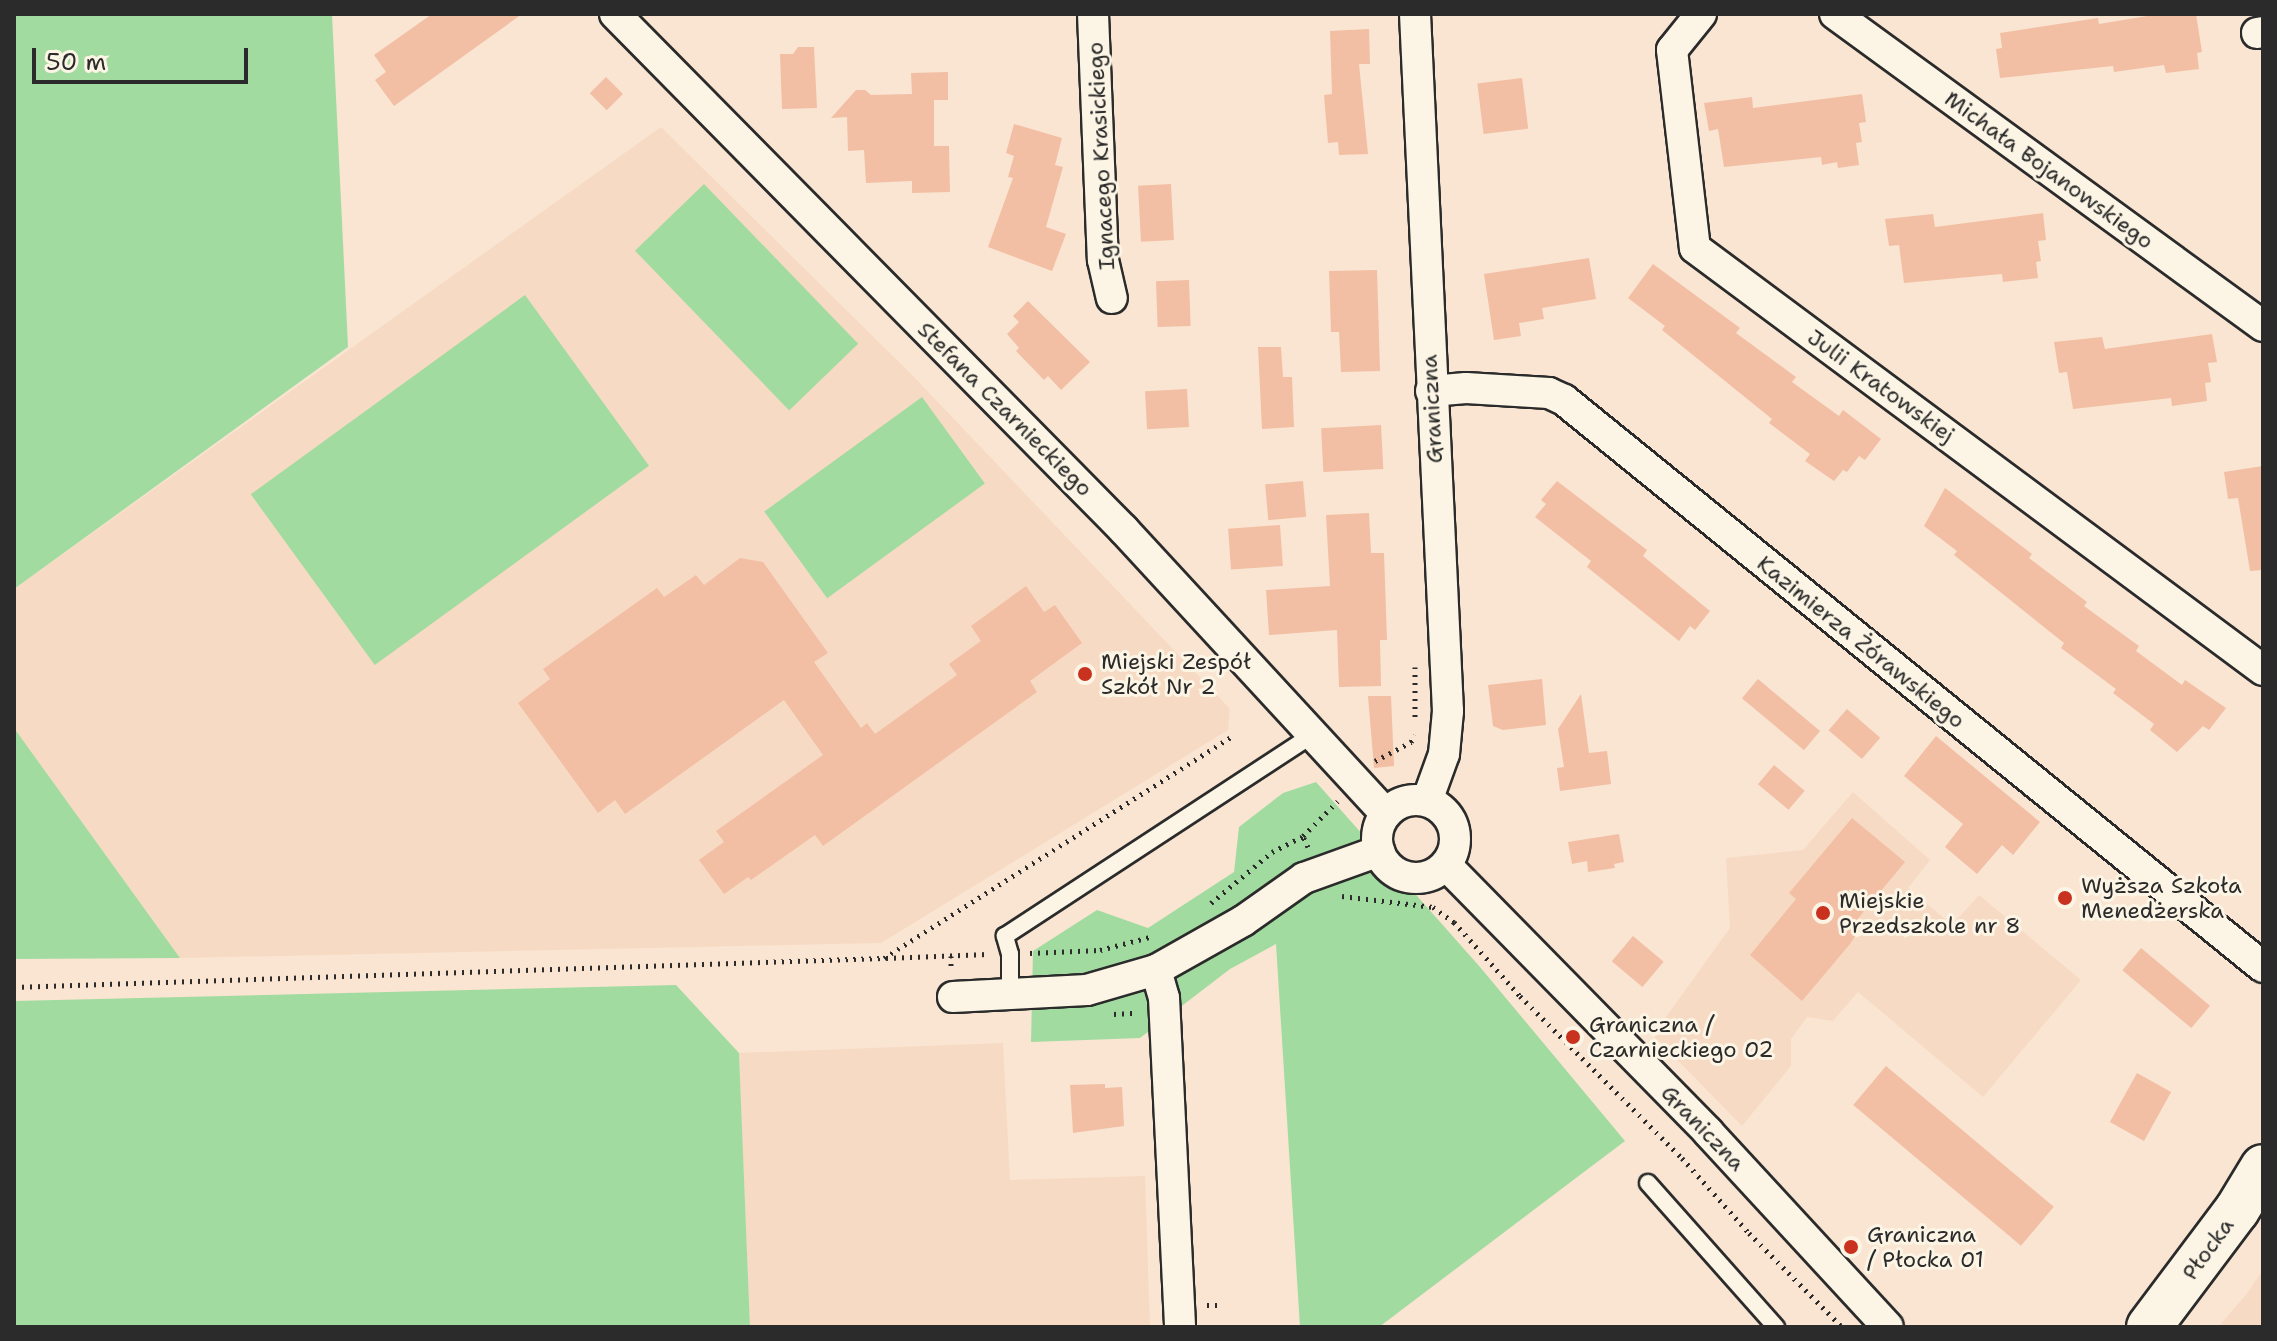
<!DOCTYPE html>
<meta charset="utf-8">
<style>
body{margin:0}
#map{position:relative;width:2277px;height:1341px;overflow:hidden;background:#f9e5d2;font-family:"Shantell Sans",sans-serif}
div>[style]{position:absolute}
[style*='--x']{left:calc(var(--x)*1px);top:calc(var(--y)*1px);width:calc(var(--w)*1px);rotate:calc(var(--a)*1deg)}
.built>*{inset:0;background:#f7dac4}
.green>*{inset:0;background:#a2dba0;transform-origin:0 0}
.building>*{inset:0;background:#f2bfa4;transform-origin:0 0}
.path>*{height:5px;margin-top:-2.5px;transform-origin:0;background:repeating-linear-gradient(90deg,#2b2b2b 0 2px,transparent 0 8px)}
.roads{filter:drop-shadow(2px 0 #2b2b2b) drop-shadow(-2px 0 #2b2b2b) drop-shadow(0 2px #2b2b2b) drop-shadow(0 -2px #2b2b2b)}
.service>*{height:16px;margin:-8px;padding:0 8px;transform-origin:8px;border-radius:8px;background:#fcf5e5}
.minor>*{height:30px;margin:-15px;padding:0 15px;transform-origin:15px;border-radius:15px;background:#fcf5e5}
.minor>.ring{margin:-15px;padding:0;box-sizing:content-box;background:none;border:30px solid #fcf5e5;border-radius:50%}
.secondary>*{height:44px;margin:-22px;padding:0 22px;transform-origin:22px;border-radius:22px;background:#fcf5e5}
.dots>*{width:22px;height:22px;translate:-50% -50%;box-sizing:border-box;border:4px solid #fcf5e5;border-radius:50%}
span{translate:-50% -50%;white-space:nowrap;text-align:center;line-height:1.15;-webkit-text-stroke:6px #fcf5e5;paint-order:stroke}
.street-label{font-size:22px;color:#2b2b2b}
.poi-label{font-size:22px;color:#2b2b2b}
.left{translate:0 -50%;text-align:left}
.frame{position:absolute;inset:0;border:16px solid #2b2b2b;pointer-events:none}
.scale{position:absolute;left:32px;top:48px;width:216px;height:36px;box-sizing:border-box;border:4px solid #2b2b2b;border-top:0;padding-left:10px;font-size:24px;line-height:28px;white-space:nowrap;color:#2b2b2b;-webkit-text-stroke:6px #fcf5e5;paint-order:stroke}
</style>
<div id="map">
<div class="built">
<div style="clip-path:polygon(661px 127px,912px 375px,1230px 709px,1228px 730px,881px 943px,180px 958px,14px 728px,14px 589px)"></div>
<div style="clip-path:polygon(1853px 792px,1930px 860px,1908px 888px,1952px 925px,1979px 895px,2081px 980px,1983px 1097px,1858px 992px,1833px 1021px,1807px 1017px,1791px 1039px,1791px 1066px,1742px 1126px,1653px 1035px,1730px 928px,1726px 858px,1803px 850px)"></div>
<div style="clip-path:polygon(1003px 1043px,1010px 1180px,1145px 1176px,1150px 1327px,750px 1327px,739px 1053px)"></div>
<div style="clip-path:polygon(2263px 1270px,2263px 1327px,2218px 1327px,2246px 1295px)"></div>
</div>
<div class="green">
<div style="clip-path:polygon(14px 14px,332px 14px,348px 347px,14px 589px)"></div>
<div style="left:704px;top:184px;width:222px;height:96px;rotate:46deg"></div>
<div style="left:525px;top:295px;width:211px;height:339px;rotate:54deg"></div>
<div style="left:922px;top:397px;width:107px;height:195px;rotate:54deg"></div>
<div style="clip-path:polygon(14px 728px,180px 958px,14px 959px)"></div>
<div style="clip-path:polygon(1316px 782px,1480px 967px,1625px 1141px,1379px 1327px,1300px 1327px,1276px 944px,1230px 969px,1140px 1038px,1031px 1042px,1033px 951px,1097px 910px,1148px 928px,1234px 872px,1239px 827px,1283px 793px)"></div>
<div style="clip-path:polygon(676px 985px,739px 1053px,750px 1327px,14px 1327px,14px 1001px)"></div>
</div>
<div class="building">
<div style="clip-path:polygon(432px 14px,522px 14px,394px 106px,375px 80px,386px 72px,374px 55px)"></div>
<div style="clip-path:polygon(2159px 14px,2196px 14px,2202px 52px,2197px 53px,2199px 69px,2166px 73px,2164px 65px,2114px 72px,2113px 66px,2000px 78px,1996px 49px,2002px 48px,2000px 33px,2098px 18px,2099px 24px)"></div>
<div style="clip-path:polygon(1369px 29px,1370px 64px,1359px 64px,1368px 154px,1339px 155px,1338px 142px,1328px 143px,1324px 95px,1332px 94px,1330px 31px)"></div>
<div style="clip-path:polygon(798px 47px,814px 47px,817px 108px,782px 109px,780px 54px,793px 54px)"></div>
<div style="clip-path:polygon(948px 72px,948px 100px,934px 100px,934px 146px,949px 146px,950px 192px,912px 193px,912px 181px,866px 183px,864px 150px,848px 151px,847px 117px,831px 118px,856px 90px,865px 90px,871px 95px,912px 94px,911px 73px)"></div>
<div style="left:606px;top:77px;width:24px;height:23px;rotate:45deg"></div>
<div style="left:1522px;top:78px;width:51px;height:45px;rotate:83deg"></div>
<div style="clip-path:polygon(1862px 94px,1866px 122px,1859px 123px,1862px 142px,1856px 143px,1859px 165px,1838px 168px,1837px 162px,1822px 165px,1821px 157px,1724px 167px,1718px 129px,1709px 131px,1704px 103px,1752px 97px,1753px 108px)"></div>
<div style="clip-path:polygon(1014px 124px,1062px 138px,1055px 165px,1063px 167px,1046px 227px,1066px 234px,1052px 271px,988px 247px,1013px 178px,1008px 177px,1014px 156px,1006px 153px)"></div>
<div style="left:1171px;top:184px;width:56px;height:33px;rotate:87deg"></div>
<div style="clip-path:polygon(2043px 213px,2046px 240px,2038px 241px,2041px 261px,2036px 262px,2038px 278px,2003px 282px,2002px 274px,1904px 283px,1899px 245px,1889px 246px,1885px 219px,1933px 214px,1935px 227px)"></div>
<div style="clip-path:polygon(1589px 258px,1596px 299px,1542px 308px,1544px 319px,1519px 323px,1521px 336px,1494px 340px,1484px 274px)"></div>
<div style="clip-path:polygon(1653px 264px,1740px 328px,1736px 333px,1796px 377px,1792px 382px,1839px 416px,1843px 410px,1881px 439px,1865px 460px,1859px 456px,1847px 472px,1843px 470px,1834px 481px,1805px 461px,1810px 454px,1769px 423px,1772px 419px,1662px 330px,1665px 326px,1628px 298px)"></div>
<div style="clip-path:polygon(1377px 270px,1380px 371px,1341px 372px,1339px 332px,1331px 332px,1329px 271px)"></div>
<div style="left:1189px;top:280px;width:46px;height:33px;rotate:88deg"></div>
<div style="clip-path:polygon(1028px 301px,1090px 362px,1061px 390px,1048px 376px,1044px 380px,1016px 351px,1019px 348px,1007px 334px,1019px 322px,1013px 316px)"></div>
<div style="clip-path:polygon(2212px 334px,2217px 362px,2208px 363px,2211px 382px,2205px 383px,2207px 401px,2172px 406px,2171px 398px,2073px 409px,2067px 372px,2059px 373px,2054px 342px,2102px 337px,2105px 349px)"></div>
<div style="clip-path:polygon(1258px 347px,1281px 347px,1283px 377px,1292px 377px,1294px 427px,1262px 429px)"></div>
<div style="left:1187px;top:389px;width:38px;height:42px;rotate:87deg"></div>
<div style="left:1381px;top:425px;width:44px;height:60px;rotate:87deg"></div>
<div style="clip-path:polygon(2263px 466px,2263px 570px,2250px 571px,2238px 498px,2228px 499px,2224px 472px)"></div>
<div style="left:1303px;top:481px;width:36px;height:38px;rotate:85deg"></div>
<div style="clip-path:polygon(1557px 481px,1647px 550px,1643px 556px,1710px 611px,1695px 630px,1690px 626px,1679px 641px,1587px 567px,1591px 561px,1535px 517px,1546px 504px,1541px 500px)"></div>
<div style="clip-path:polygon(1945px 488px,2032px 554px,2029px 558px,2087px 602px,2084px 606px,2139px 646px,2136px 651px,2182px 685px,2185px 680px,2226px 708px,2209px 730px,2203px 726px,2177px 752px,2150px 730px,2154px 724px,2113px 693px,2116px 689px,2061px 648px,2064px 643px,1954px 555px,1957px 551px,1924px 526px)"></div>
<div style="clip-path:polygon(1369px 513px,1371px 553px,1384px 553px,1387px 640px,1380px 640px,1381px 686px,1339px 687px,1337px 630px,1269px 635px,1266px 590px,1330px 586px,1326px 515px)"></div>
<div style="left:1280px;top:525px;width:41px;height:52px;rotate:86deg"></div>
<div style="clip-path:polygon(740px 558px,763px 562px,828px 653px,814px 662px,861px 728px,867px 723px,875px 734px,957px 675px,949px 664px,981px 641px,971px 626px,1026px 586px,1044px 612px,1055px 605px,1082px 643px,1030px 681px,1037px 692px,823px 846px,815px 835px,751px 880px,748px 877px,724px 894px,699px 860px,724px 842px,716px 831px,823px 755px,784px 700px,625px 814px,615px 800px,598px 813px,518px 703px,550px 679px,543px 669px,657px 588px,664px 597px,696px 575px,704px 585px)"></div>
<div style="clip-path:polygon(1542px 679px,1546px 725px,1503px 730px,1493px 726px,1488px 685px)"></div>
<div style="left:1758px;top:679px;width:81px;height:25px;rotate:40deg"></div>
<div style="clip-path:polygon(1581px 694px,1589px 753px,1607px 751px,1611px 784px,1560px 791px,1557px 768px,1564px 767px,1558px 729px)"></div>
<div style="clip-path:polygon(1368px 696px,1391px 696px,1394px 766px,1374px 768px)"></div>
<div style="left:1847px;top:709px;width:44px;height:28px;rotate:41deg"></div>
<div style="clip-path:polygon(1936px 736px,2040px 822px,2013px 855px,2002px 845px,1977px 874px,1945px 847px,1963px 824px,1904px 776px)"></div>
<div style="left:1774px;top:765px;width:40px;height:25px;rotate:40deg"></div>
<div style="clip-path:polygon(1852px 818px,1905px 862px,1851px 927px,1857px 933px,1850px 944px,1802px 1001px,1750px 955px,1796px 899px,1789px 893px)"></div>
<div style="clip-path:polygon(1619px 834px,1624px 862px,1614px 864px,1615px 868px,1588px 872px,1587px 861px,1572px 864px,1568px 842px)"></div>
<div style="left:1633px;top:936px;width:40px;height:33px;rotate:40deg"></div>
<div style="left:2141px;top:948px;width:90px;height:29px;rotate:40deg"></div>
<div style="left:1886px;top:1066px;width:219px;height:51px;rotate:40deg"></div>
<div style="left:2137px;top:1073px;width:39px;height:56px;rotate:29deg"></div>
<div style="clip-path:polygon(1105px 1084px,1105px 1088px,1122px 1087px,1124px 1126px,1073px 1133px,1070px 1085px)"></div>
</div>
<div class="path">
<div style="--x:1415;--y:667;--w:54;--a:90"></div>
<div style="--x:1375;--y:761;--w:41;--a:-27.8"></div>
<div style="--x:1411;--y:742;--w:8;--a:-60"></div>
<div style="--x:1308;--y:847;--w:12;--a:-114"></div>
<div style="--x:1303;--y:836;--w:49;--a:-45"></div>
<div style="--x:1342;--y:896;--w:92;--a:6.9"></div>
<div style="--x:1433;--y:907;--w:26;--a:36"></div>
<div style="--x:1454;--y:922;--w:99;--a:48.3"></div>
<div style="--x:1520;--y:996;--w:229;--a:45"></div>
<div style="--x:1682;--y:1158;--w:101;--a:48.2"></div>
<div style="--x:1749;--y:1233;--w:132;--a:45.3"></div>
<div style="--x:1211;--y:903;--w:80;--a:-39.9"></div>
<div style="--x:1272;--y:852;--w:35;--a:-27"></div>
<div style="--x:1030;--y:953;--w:70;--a:-2.5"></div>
<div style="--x:1100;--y:950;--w:52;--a:-14.6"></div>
<div style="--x:951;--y:956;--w:13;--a:90"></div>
<div style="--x:886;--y:958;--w:102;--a:-2.2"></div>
<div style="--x:14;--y:987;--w:870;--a:-1.91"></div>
<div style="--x:884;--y:958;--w:415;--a:-32.5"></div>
<div style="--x:1114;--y:1014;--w:22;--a:-3"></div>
<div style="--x:1207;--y:1305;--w:12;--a:0"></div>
</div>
<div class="roads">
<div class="service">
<div style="--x:1010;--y:995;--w:41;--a:-90"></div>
<div style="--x:1010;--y:954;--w:19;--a:-106"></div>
<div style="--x:1005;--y:936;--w:367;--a:-33.2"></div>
<div style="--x:1648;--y:1183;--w:193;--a:48.4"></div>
</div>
<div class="minor">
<div style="--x:615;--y:14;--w:725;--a:45.39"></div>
<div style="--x:1124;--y:530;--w:385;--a:47.3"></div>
<div style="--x:1093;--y:14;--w:246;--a:87.7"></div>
<div style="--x:1103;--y:260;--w:39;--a:77"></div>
<div style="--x:1415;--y:14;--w:698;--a:87.29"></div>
<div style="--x:1448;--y:711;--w:43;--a:95.3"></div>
<div style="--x:1444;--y:754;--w:50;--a:109.9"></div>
<div style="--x:1701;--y:14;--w:46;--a:128.9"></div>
<div style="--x:1672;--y:50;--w:199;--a:83.4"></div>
<div style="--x:1695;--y:248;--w:708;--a:36.61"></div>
<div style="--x:1835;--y:14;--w:530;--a:36.09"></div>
<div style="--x:2257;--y:33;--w:6;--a:-9"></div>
<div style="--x:1431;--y:391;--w:35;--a:-5"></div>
<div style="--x:1466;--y:388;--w:83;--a:3.4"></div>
<div style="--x:1549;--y:393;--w:17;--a:25"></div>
<div style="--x:1564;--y:400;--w:900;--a:39.05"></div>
<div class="ring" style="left:1377px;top:800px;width:48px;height:48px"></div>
<div style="--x:1446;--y:865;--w:374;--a:45.5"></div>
<div style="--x:1708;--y:1132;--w:265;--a:47.3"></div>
<div style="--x:1156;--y:970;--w:29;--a:74"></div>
<div style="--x:1164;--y:998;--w:329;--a:87.2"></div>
<div style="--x:953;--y:997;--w:134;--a:-3"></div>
<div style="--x:1087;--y:990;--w:72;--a:-16.2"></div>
<div style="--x:1156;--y:970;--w:100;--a:-29.4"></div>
<div style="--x:1243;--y:921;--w:75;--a:-35.2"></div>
<div style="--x:1304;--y:878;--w:80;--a:-19.8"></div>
</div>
<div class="secondary">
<div style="--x:2149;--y:1327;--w:146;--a:-53.1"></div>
<div style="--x:2237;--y:1210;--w:50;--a:-58.8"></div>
</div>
</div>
<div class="dots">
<div style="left:1085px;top:674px;background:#c8321e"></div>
<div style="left:2065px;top:898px;background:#c8321e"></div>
<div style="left:1823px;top:913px;background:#c8321e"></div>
<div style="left:1573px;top:1037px;background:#c8321e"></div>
<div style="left:1851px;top:1247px;background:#c8321e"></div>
</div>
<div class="street-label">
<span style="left:1101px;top:156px;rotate:-93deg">Ignacego Krasickiego</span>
<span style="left:2049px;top:170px;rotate:36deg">Michała Bojanowskiego</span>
<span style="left:1881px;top:386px;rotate:36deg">Julii Kratowskiej</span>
<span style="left:1005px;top:409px;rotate:45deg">Stefana Czarnieckiego</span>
<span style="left:1432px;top:409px;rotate:-93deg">Graniczna</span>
<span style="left:1861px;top:642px;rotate:39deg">Kazimierza Żórawskiego</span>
<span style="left:1703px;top:1128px;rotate:46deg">Graniczna</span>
<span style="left:2208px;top:1249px;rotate:-54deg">Płocka</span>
</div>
<div class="poi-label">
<span class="left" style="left:1101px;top:674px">Miejski Zespół<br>Szkół Nr 2</span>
<span class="left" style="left:2081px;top:898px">Wyższa Szkoła<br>Menedżerska</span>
<span class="left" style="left:1839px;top:913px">Miejskie<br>Przedszkole nr 8</span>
<span class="left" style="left:1589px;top:1037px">Graniczna /<br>Czarnieckiego 02</span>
<span class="left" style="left:1867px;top:1247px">Graniczna<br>/ Płocka 01</span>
</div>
<div class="frame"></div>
<div class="scale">50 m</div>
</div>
